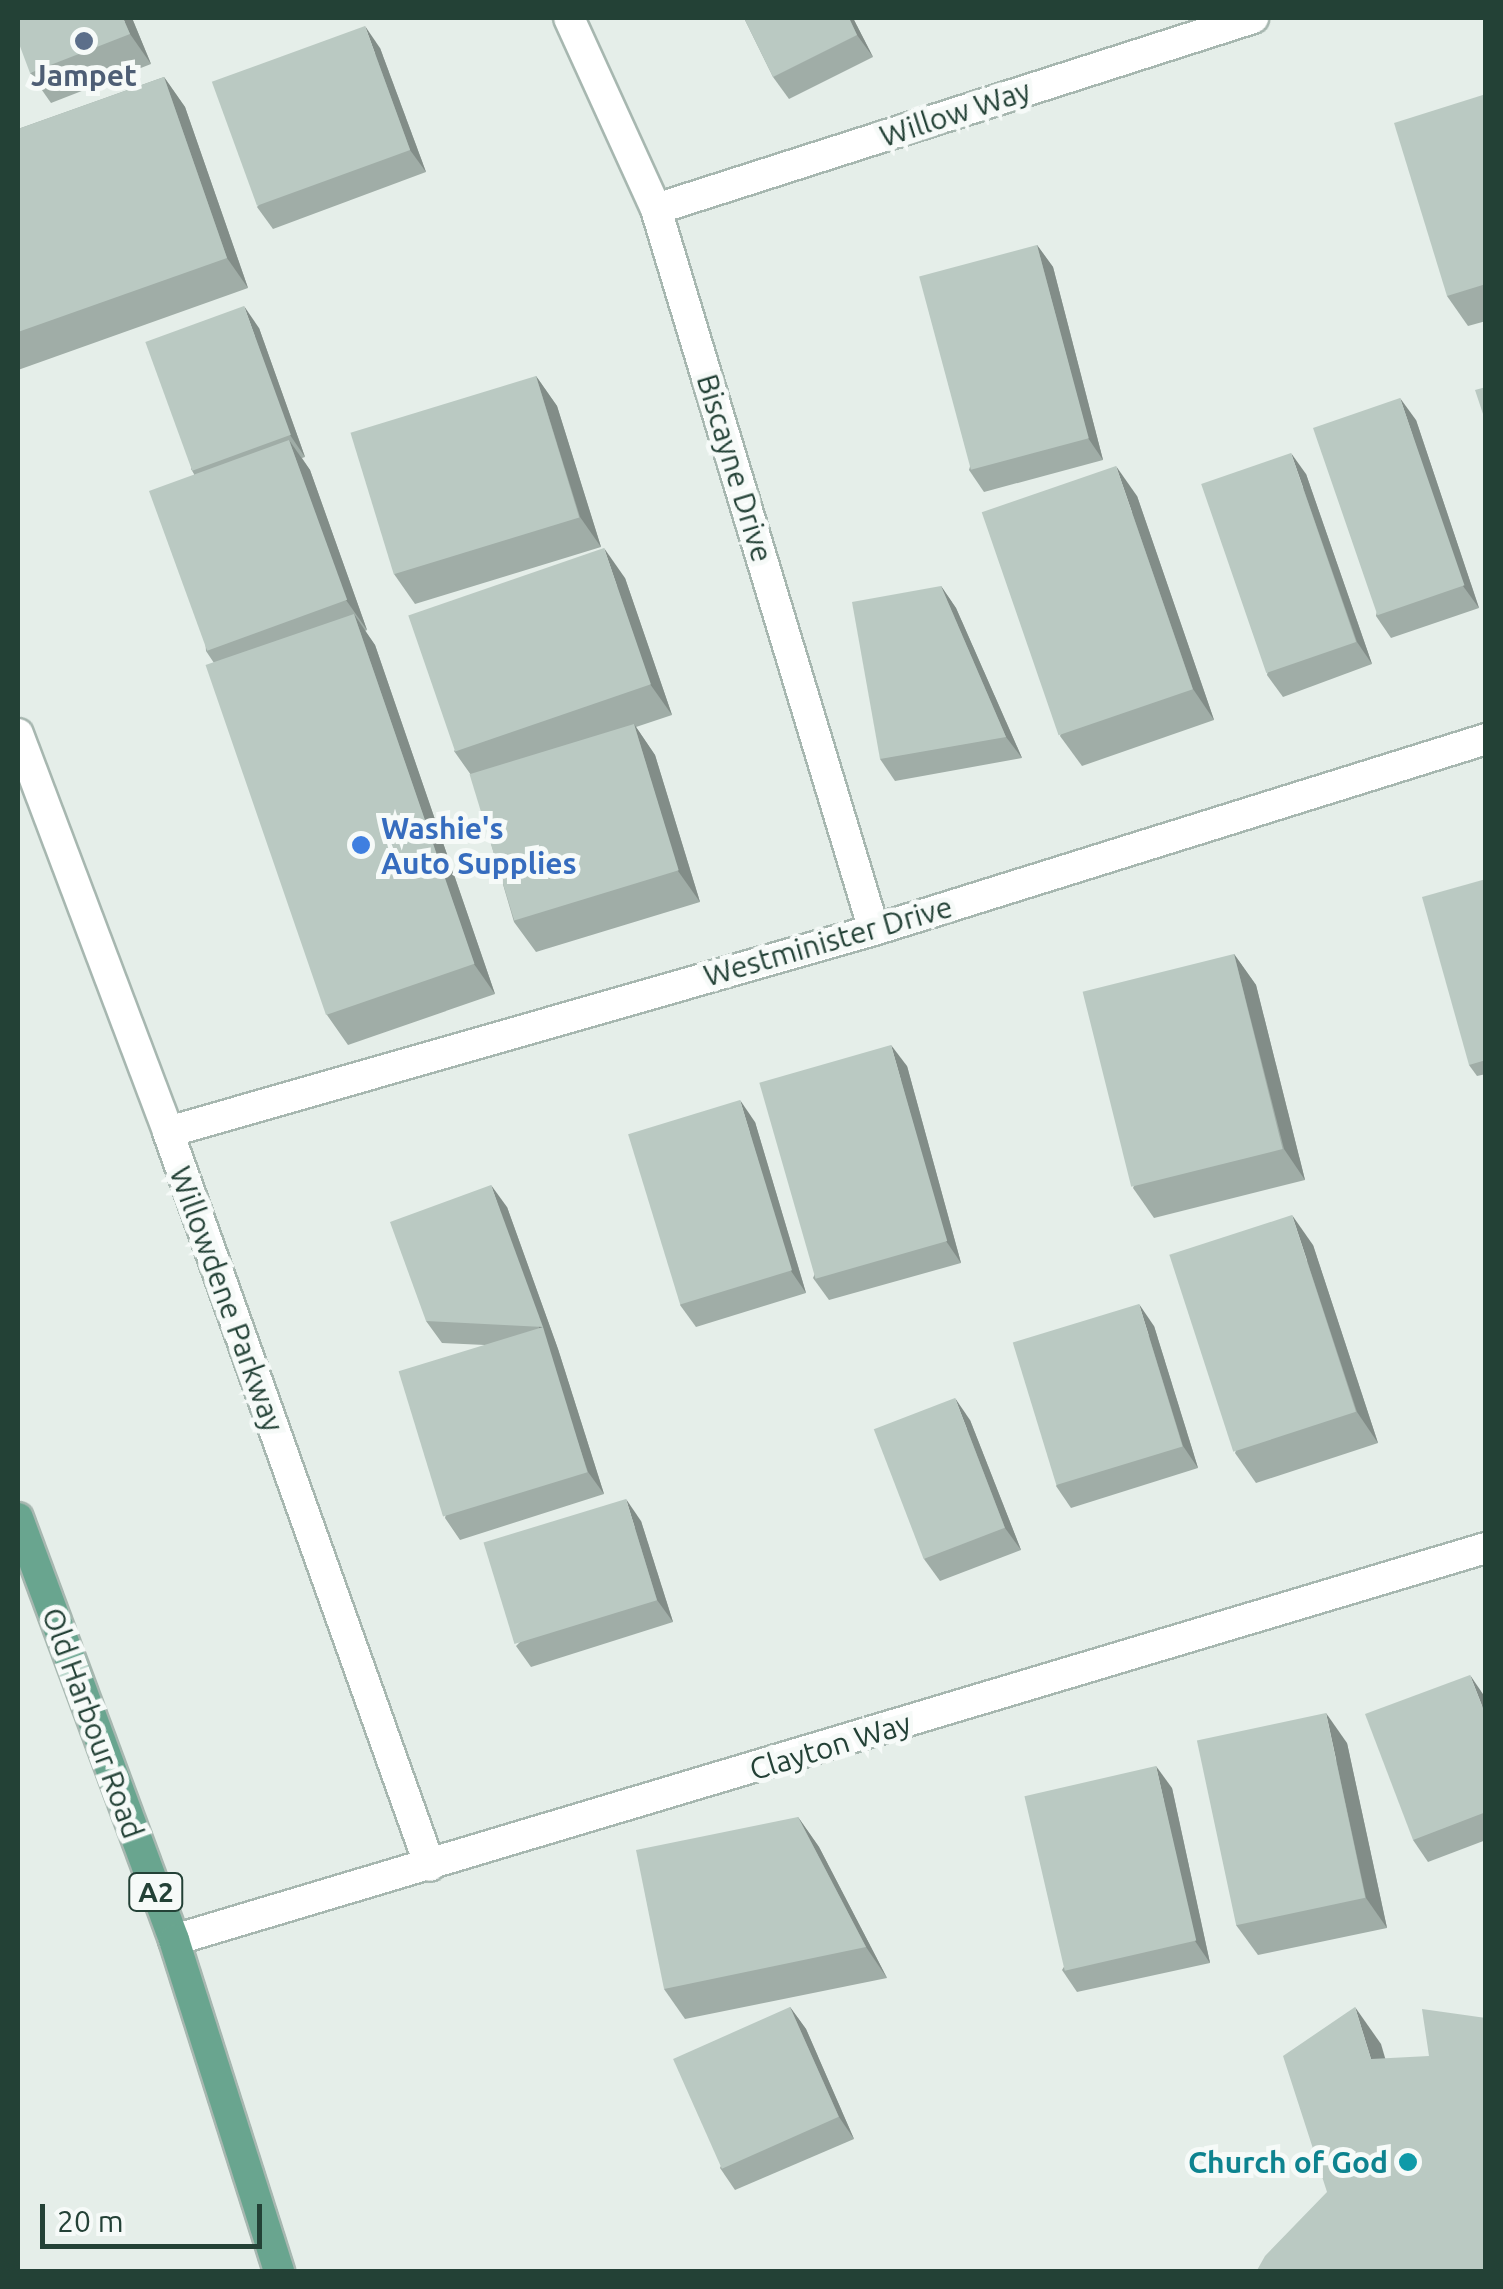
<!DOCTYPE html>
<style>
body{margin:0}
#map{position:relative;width:1503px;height:2289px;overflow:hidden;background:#e5eee9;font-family:Ubuntu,sans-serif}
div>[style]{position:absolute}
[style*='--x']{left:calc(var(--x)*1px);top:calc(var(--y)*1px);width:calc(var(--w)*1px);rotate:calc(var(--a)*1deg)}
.roads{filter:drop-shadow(2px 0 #a7b7b0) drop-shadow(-2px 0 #a7b7b0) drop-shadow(0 2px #a7b7b0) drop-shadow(0 -2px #a7b7b0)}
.minor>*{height:30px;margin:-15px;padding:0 15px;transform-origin:15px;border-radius:15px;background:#fff}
.primary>*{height:30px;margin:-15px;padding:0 15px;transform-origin:15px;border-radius:15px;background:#69a58f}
.wall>*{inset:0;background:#a0ada7}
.shaded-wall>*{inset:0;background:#828d88}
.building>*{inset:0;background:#bac9c2;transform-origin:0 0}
.dots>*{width:28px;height:28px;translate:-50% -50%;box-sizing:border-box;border:5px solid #f6faf8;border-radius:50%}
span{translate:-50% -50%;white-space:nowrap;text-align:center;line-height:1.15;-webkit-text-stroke:10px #f6faf8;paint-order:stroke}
.shield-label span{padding:2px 8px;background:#f6faf8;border:2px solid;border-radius:8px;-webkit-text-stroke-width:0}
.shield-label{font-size:28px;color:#234136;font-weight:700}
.service-label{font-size:30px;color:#4e5e75;font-weight:700}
.street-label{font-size:30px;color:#234136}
.shop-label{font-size:30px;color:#366cbe;font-weight:700}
.left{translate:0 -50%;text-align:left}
.culture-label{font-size:30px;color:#0d838f;font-weight:700}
.right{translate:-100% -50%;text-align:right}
.frame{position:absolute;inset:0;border:20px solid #234136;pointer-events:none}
.scale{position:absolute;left:40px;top:2204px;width:222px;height:45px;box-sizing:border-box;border:5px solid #234136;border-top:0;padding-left:12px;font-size:30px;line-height:35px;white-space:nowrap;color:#234136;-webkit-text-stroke:8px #f6faf8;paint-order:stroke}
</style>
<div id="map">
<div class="roads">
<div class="minor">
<div style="--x:569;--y:18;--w:210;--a:65.5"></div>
<div style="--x:656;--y:209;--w:753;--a:73.18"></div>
<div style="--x:656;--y:209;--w:627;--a:-17.74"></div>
<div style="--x:18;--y:734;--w:425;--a:69.3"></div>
<div style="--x:168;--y:1132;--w:779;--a:70.36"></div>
<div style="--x:168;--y:1132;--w:734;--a:-15.97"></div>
<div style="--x:874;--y:930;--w:641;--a:-17.33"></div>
<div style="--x:174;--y:1940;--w:1369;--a:-16.64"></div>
</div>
<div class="primary">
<div style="--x:18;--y:1518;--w:450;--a:69.7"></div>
<div style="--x:174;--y:1940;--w:348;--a:72.4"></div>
</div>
</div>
<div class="wall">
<div style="clip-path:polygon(132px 18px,151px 64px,51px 103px,30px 73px)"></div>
<div style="clip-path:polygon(744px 18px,853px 18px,873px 57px,789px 99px,773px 77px)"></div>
<div style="clip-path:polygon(380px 48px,426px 172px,273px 229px,257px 207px)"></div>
<div style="clip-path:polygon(164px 77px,185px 107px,248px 288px,18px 370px,18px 129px)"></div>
<div style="clip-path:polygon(1486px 94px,1486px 321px,1468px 326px,1447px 296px)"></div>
<div style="clip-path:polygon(1037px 245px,1053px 267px,1103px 460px,984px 492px,969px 470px)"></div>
<div style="clip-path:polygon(259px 328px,305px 457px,302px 458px,310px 470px,367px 630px,365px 631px,375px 645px,495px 994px,348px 1045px,327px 1015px,214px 663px,206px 651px,194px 474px,191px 469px)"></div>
<div style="clip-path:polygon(536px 376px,557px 406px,601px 547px,415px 604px,394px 574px)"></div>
<div style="clip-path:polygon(1416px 420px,1479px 608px,1391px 638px,1376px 616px)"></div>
<div style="clip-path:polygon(1306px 474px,1372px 664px,1283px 697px,1267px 675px)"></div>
<div style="clip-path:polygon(1137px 496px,1214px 720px,1082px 766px,1060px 736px)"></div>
<div style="clip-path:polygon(625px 578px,672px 715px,636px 727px,655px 755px,700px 902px,536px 952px,514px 922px,471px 775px,454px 751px)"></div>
<div style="clip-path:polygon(941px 586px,956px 608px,1022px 758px,895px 781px,880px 759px)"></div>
<div style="clip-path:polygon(1486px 879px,1486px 1074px,1477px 1076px,1469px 1065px)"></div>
<div style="clip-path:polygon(1234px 954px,1256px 985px,1305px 1180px,1154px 1218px,1133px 1188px)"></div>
<div style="clip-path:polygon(907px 1066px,961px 1263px,829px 1300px,813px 1278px)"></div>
<div style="clip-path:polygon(755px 1122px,806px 1293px,696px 1327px,680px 1305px)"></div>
<div style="clip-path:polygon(507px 1207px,558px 1349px,604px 1494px,460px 1540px,445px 1518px,485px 1345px,442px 1343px,426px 1321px)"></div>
<div style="clip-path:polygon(1313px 1245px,1378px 1443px,1256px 1483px,1235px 1453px)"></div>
<div style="clip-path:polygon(1154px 1326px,1198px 1468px,1071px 1508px,1056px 1486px)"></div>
<div style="clip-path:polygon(970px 1420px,1021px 1550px,940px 1581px,924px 1559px)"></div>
<div style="clip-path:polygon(641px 1521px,673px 1622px,531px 1667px,516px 1646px)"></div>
<div style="clip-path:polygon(1486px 1698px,1486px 1840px,1428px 1862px,1413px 1840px)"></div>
<div style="clip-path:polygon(1347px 1743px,1387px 1928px,1258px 1955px,1236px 1925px)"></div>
<div style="clip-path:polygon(1172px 1788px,1210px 1963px,1077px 1992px,1062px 1970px)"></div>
<div style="clip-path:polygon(798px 1817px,819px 1847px,887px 1978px,685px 2019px,664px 1989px)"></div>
<div style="clip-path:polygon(790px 2007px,806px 2029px,854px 2139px,735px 2190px,720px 2168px)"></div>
</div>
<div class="shaded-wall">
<div style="clip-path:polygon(123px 18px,132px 18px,151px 64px,130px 34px)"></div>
<div style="clip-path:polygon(849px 18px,853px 18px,873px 57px,857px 35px)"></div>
<div style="clip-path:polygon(365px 26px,380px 48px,426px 172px,410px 150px)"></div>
<div style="clip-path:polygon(164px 77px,185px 107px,248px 288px,227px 258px)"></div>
<div style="clip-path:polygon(1037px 245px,1053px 267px,1103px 460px,1088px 438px)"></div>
<div style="clip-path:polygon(244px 306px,259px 328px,305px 457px,290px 435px)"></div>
<div style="clip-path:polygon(536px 376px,557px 406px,601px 547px,580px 517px)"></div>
<div style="clip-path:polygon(1400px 398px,1416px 420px,1479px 608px,1463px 586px)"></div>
<div style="clip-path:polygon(289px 440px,310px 470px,367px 630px,346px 600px)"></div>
<div style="clip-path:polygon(1291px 453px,1306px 474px,1372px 664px,1357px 642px)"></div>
<div style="clip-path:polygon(1116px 466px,1137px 496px,1214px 720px,1193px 689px)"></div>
<div style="clip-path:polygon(604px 548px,625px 578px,672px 715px,650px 684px)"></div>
<div style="clip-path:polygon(941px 586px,956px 608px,1022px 758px,1006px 737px)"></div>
<div style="clip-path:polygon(354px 614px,375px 645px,495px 994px,474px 964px)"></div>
<div style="clip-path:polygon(634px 724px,655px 755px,700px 902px,678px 871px)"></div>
<div style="clip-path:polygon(1234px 954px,1256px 985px,1305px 1180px,1284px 1149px)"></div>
<div style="clip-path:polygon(891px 1045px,907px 1066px,961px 1263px,946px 1241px)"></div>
<div style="clip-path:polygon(740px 1100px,755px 1122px,806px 1293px,791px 1271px)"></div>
<div style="clip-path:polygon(491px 1185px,507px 1207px,558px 1349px,604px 1494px,588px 1472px)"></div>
<div style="clip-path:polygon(1292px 1215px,1313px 1245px,1378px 1443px,1357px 1412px)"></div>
<div style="clip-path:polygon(1139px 1304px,1154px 1326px,1198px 1468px,1183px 1446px)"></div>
<div style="clip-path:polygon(955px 1398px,970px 1420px,1021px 1550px,1005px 1528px)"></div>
<div style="clip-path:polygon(626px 1499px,641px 1521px,673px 1622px,657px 1600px)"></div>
<div style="clip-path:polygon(1470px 1675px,1485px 1697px,1486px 1716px)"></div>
<div style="clip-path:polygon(1326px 1713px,1347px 1743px,1387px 1928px,1366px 1898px)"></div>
<div style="clip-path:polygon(1156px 1766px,1172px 1788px,1210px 1963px,1195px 1941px)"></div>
<div style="clip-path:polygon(798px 1817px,819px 1847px,887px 1978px,866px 1947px)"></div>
<div style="clip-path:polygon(790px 2007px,806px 2029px,854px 2139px,839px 2117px)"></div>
<div style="clip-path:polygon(1355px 2007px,1381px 2044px,1396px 2095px,1371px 2059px)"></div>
</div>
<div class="building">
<div style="clip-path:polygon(18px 18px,123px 18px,130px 34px,30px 73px,18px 41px)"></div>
<div style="clip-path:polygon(744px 18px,849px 18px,857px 35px,773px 77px)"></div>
<div style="left:365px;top:26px;width:132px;height:163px;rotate:70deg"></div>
<div style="clip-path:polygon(164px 77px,227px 258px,18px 332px,18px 129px)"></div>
<div style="clip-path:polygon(1486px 94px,1486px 284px,1447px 296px,1394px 123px)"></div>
<div style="left:1037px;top:245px;width:200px;height:122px;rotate:75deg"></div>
<div style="left:244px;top:306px;width:137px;height:105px;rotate:70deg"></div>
<div style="left:536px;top:376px;width:148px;height:194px;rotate:73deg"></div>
<div style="clip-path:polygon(1486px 387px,1486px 423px,1475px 390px)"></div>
<div style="left:1400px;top:398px;width:198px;height:92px;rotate:71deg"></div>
<div style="left:289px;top:440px;width:170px;height:149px;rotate:70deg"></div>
<div style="left:1291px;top:453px;width:200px;height:95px;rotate:71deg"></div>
<div style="left:1116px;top:466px;width:236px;height:142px;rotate:71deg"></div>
<div style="left:604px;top:548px;width:144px;height:207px;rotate:71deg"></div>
<div style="clip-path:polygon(941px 586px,1006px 737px,880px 759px,852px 602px)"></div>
<div style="left:354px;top:614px;width:370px;height:157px;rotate:71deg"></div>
<div style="left:634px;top:724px;width:153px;height:172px;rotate:73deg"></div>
<div style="clip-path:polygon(1486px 879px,1486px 1060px,1469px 1065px,1422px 897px)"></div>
<div style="left:1234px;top:954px;width:201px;height:156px;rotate:76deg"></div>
<div style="left:891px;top:1045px;width:204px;height:137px;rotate:74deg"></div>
<div style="left:740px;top:1100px;width:178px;height:117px;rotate:73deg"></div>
<div style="clip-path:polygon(491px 1185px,543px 1327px,426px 1321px,390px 1222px)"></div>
<div style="left:1292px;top:1215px;width:207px;height:129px;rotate:72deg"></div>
<div style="left:1139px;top:1304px;width:149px;height:132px;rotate:73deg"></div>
<div style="left:543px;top:1327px;width:152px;height:151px;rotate:73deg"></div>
<div style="left:955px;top:1398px;width:139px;height:87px;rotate:69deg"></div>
<div style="left:626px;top:1499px;width:106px;height:149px;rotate:73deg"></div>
<div style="clip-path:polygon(1470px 1675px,1486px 1716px,1486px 1812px,1413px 1840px,1365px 1714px)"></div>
<div style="left:1326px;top:1713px;width:189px;height:132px;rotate:78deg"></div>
<div style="left:1156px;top:1766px;width:179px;height:135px;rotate:77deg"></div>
<div style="clip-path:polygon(798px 1817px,866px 1947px,664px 1989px,636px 1850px)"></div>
<div style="left:790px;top:2007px;width:120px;height:128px;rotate:66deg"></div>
<div style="clip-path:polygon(1355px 2007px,1371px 2059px,1429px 2056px,1422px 2009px,1486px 2018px,1486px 2272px,1256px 2272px,1265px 2256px,1327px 2192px,1283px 2056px)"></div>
</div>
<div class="dots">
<div style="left:84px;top:41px;background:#5c6f8a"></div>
<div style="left:361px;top:845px;background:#3f7fe0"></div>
<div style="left:1408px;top:2162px;background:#0f9aa8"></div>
</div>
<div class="shield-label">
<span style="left:156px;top:1892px">A2</span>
</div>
<div class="service-label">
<span style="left:84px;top:75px">Jampet</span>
</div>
<div class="street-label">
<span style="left:955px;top:113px;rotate:-18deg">Willow Way</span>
<span style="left:735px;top:468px;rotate:73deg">Biscayne Drive</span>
<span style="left:828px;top:941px;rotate:-16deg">Westminister Drive</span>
<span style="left:227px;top:1299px;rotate:70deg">Willowdene Parkway</span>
<span style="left:93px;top:1723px;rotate:70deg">Old Harbour Road</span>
<span style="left:830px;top:1746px;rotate:-17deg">Clayton Way</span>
</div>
<div class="shop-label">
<span class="left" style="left:381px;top:845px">Washie's<br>Auto Supplies</span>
</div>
<div class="culture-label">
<span class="right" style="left:1388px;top:2162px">Church of God</span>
</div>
<div class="frame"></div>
<div class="scale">20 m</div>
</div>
